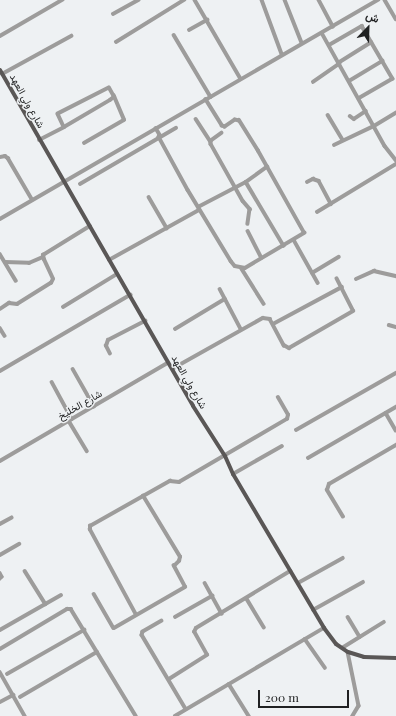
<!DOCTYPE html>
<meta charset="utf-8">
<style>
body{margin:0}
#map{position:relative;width:396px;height:716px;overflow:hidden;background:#eef1f3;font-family:"Playfair Display",Vazirmatn,serif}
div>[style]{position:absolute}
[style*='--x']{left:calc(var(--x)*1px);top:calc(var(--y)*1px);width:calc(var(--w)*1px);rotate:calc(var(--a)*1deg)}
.minor>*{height:3.5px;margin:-1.75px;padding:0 1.75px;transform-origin:1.75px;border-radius:1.75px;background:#9d9c9b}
.major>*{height:4px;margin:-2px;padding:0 2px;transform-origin:2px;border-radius:2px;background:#5a5756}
span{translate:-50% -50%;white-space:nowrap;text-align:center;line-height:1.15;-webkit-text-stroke:3px #eef1f3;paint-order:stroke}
.street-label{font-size:10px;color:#202122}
.north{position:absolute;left:348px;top:8px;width:40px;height:40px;-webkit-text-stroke:3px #eef1f3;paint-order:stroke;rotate:23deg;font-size:11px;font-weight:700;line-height:16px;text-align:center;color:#202122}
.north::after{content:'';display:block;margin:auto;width:14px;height:18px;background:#202122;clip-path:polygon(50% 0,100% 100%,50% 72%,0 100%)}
.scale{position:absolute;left:258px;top:690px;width:91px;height:18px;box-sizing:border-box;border:2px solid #202122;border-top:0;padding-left:5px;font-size:12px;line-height:14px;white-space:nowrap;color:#202122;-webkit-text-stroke:3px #eef1f3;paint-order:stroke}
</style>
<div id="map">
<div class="minor">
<div style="--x:195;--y:0;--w:91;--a:59.8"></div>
<div style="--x:262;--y:0;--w:58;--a:69.7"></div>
<div style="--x:285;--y:0;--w:46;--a:68.4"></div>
<div style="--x:319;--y:0;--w:30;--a:62"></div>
<div style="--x:385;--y:0;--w:22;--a:60"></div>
<div style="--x:113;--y:14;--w:29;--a:-29"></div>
<div style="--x:189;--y:30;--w:21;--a:-29"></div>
<div style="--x:322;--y:33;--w:129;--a:60.9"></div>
<div style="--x:385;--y:146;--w:18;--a:52"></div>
<div style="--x:174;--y:35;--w:72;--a:59.2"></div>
<div style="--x:0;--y:36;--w:72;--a:-30.1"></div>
<div style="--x:116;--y:42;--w:80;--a:-31.7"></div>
<div style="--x:329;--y:45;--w:38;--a:-30"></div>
<div style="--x:362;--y:26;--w:61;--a:59.7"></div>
<div style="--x:393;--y:79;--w:39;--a:150"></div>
<div style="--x:338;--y:63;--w:39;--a:-32"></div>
<div style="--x:2;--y:74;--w:79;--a:-28.8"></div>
<div style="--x:349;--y:81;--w:39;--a:-31"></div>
<div style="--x:313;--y:82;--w:32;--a:-35"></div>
<div style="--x:328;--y:115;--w:29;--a:59"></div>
<div style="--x:350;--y:116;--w:5;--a:37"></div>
<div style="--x:354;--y:119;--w:14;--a:-34"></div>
<div style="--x:196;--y:119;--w:27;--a:57"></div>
<div style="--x:156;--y:128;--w:8;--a:60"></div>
<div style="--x:160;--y:135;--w:2;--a:117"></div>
<div style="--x:159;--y:137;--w:60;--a:61.3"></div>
<div style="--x:188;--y:190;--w:83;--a:58.8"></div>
<div style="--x:231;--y:261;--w:6;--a:51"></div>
<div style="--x:235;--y:266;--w:10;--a:11"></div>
<div style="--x:245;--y:268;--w:69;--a:-30.7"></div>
<div style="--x:304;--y:233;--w:94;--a:-119.3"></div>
<div style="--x:258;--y:151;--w:36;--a:-122"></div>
<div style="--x:239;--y:121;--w:4;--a:-166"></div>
<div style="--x:235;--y:120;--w:12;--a:145"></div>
<div style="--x:225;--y:127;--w:3;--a:-162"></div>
<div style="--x:222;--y:126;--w:31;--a:-122"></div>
<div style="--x:222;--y:133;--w:14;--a:144"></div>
<div style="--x:211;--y:141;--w:3;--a:90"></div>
<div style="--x:211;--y:144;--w:65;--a:60.7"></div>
<div style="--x:243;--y:201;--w:11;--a:49"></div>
<div style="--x:250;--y:209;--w:15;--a:98"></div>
<div style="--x:39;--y:140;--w:28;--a:-27"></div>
<div style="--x:64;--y:127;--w:53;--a:-30.4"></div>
<div style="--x:110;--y:100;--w:5;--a:-37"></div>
<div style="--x:114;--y:97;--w:10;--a:-119"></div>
<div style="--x:109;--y:88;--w:57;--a:153"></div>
<div style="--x:58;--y:114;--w:14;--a:65"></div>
<div style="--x:84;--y:143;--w:46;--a:-29.9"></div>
<div style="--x:124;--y:120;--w:26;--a:-113"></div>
<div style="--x:334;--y:145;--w:44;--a:-25.4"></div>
<div style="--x:374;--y:126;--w:26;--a:-31"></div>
<div style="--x:0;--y:157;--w:5;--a:-11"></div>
<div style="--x:5;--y:156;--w:4;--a:34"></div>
<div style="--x:8;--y:158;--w:48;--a:59.7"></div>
<div style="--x:246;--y:182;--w:74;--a:59.3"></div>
<div style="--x:307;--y:182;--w:7;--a:-27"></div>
<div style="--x:313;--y:179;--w:6;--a:18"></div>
<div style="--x:319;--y:181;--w:26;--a:62"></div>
<div style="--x:80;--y:184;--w:111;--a:-30.3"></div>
<div style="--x:149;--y:197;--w:36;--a:60"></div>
<div style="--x:198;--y:207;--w:54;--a:-27.5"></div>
<div style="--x:246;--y:182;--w:26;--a:-36"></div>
<div style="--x:317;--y:212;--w:92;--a:-31.3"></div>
<div style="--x:0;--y:219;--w:437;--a:-30.1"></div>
<div style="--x:248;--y:231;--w:30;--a:63"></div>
<div style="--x:294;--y:240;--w:49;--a:60.8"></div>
<div style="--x:0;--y:254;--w:31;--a:59"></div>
<div style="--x:109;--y:260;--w:103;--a:-29.1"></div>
<div style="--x:5;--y:262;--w:24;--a:2"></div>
<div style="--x:29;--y:263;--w:15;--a:-23"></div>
<div style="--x:242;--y:269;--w:41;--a:57.8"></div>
<div style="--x:312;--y:273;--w:31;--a:-31"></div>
<div style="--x:356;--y:279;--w:20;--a:-24"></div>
<div style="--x:374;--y:271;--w:23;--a:13"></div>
<div style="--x:220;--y:289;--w:45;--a:62.3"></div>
<div style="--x:63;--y:307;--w:63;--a:-31.4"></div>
<div style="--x:0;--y:309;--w:11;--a:-34"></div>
<div style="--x:9;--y:303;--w:8;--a:7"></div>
<div style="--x:17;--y:304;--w:40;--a:-32"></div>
<div style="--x:51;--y:283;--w:4;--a:-63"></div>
<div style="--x:53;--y:279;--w:21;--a:-115"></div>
<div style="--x:44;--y:260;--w:5;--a:-101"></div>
<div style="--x:43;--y:255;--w:55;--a:-31.7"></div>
<div style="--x:273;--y:324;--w:78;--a:-28.2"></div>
<div style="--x:389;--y:325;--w:7;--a:16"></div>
<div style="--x:0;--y:328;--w:9;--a:58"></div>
<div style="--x:175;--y:329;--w:58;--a:-31"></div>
<div style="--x:110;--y:354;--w:9;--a:-117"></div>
<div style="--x:106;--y:346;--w:6;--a:-72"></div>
<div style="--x:108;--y:340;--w:42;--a:-27.2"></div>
<div style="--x:73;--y:369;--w:43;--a:60.4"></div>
<div style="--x:172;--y:369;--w:104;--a:-29.3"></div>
<div style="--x:263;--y:318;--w:7;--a:8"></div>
<div style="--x:270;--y:319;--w:30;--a:62"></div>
<div style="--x:284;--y:345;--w:6;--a:31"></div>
<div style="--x:289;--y:348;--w:74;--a:-30"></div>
<div style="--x:353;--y:311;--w:36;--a:-117"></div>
<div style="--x:0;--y:371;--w:151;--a:-30.3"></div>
<div style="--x:52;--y:382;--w:42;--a:61.6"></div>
<div style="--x:386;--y:413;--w:20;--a:60"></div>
<div style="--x:69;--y:421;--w:35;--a:59"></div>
<div style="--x:296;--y:430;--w:115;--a:-29.7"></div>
<div style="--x:308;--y:458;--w:102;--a:-30.1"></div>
<div style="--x:0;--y:461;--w:194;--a:-30.3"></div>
<div style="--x:233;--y:474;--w:56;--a:-29.7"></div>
<div style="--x:343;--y:517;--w:31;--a:-121"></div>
<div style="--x:327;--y:490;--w:6;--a:-72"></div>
<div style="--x:329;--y:484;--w:78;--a:-30.2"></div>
<div style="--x:0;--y:524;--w:13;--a:-29"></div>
<div style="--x:0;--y:555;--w:22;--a:-30"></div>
<div style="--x:25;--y:571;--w:39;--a:58"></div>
<div style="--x:0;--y:573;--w:4;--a:63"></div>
<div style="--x:2;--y:577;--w:3;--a:135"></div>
<div style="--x:205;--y:583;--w:35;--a:61"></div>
<div style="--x:298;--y:583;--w:51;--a:-29.1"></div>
<div style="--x:94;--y:594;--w:39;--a:60"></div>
<div style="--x:114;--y:628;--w:82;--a:-30"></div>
<div style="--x:185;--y:587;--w:24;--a:-118"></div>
<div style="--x:174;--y:566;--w:7;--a:-45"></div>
<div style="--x:179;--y:561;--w:4;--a:-76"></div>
<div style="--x:180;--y:557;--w:71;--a:-121.2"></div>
<div style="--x:247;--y:599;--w:33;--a:59"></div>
<div style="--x:313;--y:610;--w:57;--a:-29.2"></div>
<div style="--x:136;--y:615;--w:97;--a:-118.4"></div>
<div style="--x:90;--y:530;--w:4;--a:-90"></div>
<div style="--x:90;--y:526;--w:92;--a:-29.4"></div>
<div style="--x:170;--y:481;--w:9;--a:6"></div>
<div style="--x:179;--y:482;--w:125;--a:-30.3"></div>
<div style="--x:287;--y:419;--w:4;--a:-76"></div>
<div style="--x:288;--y:415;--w:20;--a:-120"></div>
<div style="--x:175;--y:617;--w:43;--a:-29.6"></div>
<div style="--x:348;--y:617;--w:23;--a:59"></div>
<div style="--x:162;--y:621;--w:22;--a:150"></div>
<div style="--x:143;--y:632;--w:3;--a:108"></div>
<div style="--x:142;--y:635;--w:86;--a:59.3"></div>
<div style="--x:0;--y:630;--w:70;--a:-29.8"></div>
<div style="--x:305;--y:639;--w:35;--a:55"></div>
<div style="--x:342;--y:648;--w:49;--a:-31.8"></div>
<div style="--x:0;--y:649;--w:78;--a:-30.8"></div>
<div style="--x:67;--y:609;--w:4;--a:0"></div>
<div style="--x:71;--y:609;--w:125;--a:58.7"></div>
<div style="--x:348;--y:652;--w:55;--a:78.5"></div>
<div style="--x:359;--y:706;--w:12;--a:121"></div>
<div style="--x:0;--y:672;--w:51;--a:60.4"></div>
<div style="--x:7;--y:674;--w:89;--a:-29.7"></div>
<div style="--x:169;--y:679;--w:45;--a:-32.3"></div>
<div style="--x:207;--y:655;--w:26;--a:-119"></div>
<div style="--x:194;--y:632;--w:4;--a:-63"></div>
<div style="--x:196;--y:628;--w:110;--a:-31.2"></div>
<div style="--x:229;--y:684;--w:38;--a:58"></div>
<div style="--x:20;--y:697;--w:89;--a:-30.3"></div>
<div style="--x:0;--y:702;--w:15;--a:-28"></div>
<div style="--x:175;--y:716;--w:173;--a:-30.6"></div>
</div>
<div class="major">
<div style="--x:0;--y:70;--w:387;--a:60.1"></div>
<div style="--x:193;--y:406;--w:59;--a:57.4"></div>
<div style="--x:225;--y:456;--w:20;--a:66"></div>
<div style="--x:233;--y:474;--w:179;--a:59.4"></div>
<div style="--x:324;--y:628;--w:20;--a:53"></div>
<div style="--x:336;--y:644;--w:14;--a:34"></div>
<div style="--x:348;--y:652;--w:17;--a:17"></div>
<div style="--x:364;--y:657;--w:32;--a:2"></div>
</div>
<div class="street-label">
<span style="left:27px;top:101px;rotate:61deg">شارع ولي العهد</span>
<span style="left:189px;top:382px;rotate:60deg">شارع ولي العهد</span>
<span style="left:80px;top:405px;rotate:-30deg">شارع الخليخ</span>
</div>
<div class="north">ش</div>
<div class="scale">200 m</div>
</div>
